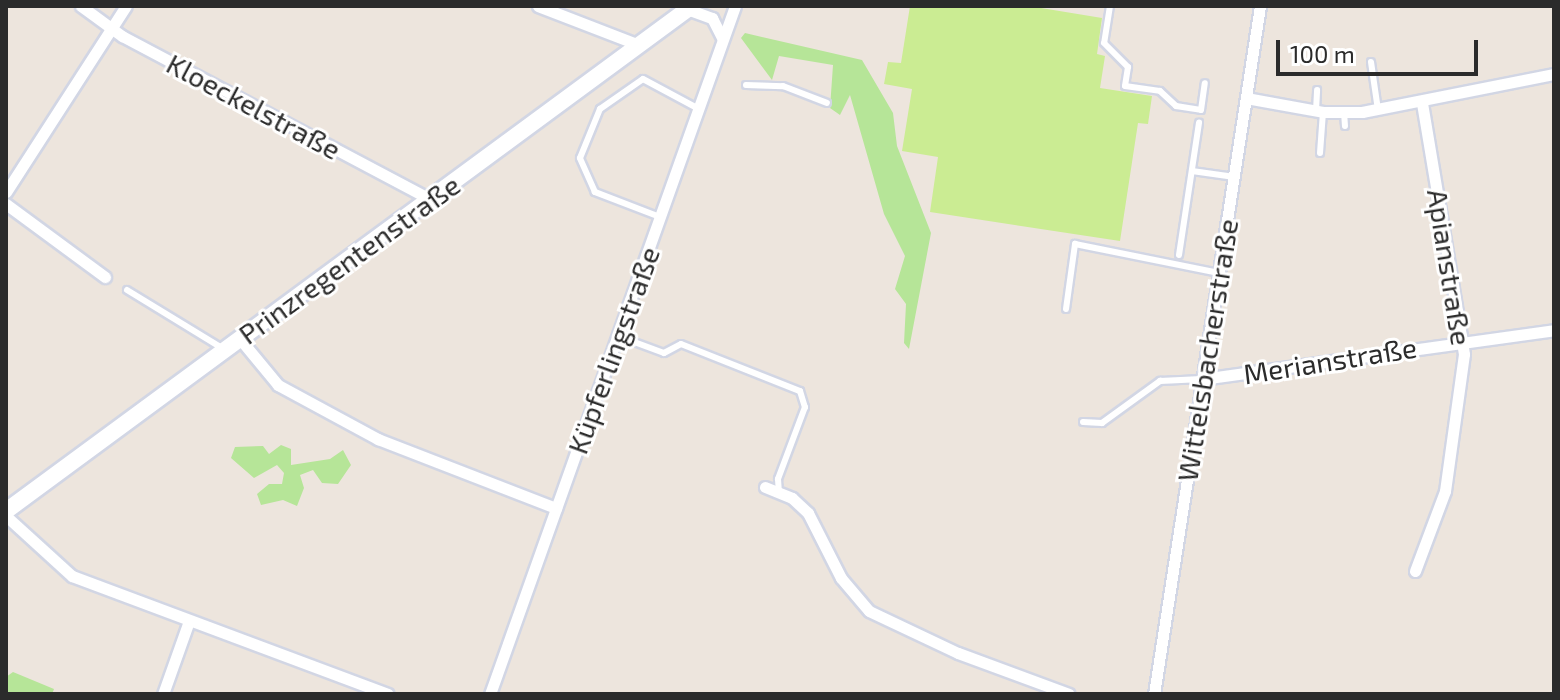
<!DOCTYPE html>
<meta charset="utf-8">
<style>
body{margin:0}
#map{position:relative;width:1560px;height:700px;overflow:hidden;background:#ede5dd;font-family:"Exo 2",sans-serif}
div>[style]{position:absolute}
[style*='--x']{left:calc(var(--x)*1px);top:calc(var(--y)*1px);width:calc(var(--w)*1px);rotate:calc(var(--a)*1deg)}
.green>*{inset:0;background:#b6e598}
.pitch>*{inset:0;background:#cbec93}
.roads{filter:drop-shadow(2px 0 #d2d6e4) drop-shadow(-2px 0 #d2d6e4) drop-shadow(0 2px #d2d6e4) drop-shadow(0 -2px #d2d6e4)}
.service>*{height:6px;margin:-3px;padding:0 3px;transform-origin:3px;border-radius:3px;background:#fff}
.minor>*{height:11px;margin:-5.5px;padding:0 5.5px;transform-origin:5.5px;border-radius:5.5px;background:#fff}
.secondary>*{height:16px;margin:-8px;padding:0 8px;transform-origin:8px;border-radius:8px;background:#fff}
span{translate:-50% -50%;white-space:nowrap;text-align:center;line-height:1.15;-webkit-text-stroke:6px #fff;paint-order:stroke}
.street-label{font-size:28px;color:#2b2b2b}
.frame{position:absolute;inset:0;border:8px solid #2b2b2b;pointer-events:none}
.scale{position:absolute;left:1276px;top:40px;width:202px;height:36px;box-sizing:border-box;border:4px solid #2b2b2b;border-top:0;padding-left:10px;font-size:24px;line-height:28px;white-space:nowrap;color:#2b2b2b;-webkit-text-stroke:6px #fff;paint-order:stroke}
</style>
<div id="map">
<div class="green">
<div style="clip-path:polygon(745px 33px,862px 60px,893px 113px,897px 146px,931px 233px,909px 349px,904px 343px,906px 304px,895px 289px,905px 256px,884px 214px,850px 95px,840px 115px,830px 108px,833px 65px,779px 56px,772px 80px,741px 38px)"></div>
<div style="clip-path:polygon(281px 445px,291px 449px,291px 465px,330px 459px,343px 450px,351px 465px,338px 484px,322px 483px,313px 470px,300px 475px,304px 488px,297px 506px,283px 500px,261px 505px,257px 494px,269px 484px,282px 484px,284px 473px,277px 465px,254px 478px,231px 458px,235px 447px,263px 446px,269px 454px)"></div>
<div style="clip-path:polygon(13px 672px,54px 689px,52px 694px,6px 694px,6px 677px)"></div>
</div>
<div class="pitch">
<div style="clip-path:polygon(910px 6px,1029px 6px,1102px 18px,1097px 54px,1105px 56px,1100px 88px,1152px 96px,1148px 124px,1138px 123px,1120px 241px,930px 212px,938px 157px,902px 151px,912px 89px,884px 84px,888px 62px,901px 63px)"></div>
</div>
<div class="roads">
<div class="service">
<div style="--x:1110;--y:6;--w:37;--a:99"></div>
<div style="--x:1104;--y:43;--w:34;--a:45"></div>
<div style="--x:1128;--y:67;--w:19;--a:99"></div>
<div style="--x:1125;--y:86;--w:35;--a:8"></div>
<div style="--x:1160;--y:91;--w:22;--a:43"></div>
<div style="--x:1176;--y:106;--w:25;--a:9"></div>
<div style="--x:1201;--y:110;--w:27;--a:-82"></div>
<div style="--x:1371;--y:62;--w:49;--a:81.7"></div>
<div style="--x:746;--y:85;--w:37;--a:2"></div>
<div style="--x:783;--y:86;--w:47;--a:21.1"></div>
<div style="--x:1316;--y:111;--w:21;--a:-87"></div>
<div style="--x:1344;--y:112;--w:14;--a:86"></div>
<div style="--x:1320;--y:153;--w:41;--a:-85.8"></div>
<div style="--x:1192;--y:171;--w:43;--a:7.9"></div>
<div style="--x:660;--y:217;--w:70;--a:-159"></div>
<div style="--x:595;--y:192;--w:37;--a:-114"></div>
<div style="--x:580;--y:158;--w:53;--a:-67.8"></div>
<div style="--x:600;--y:109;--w:52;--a:-34.9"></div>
<div style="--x:643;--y:79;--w:64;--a:28.2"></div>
<div style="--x:1179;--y:255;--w:134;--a:-81.4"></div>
<div style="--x:127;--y:290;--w:111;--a:31.4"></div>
<div style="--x:1066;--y:309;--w:66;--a:-82.1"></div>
<div style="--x:1075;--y:244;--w:147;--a:11.4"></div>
<div style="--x:618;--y:336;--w:49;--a:20.3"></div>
<div style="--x:664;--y:353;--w:19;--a:-28"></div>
<div style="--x:681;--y:344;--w:128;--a:21.6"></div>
<div style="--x:800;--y:391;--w:17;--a:73"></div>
<div style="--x:805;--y:407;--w:77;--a:110.6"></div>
<div style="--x:778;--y:479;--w:13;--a:86"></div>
<div style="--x:1083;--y:422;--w:19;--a:3"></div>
<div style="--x:1102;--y:423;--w:72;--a:-35.9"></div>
<div style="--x:1160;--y:381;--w:42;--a:-2.7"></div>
</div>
<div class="minor">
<div style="--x:81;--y:6;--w:51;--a:36.2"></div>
<div style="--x:122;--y:36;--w:348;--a:27.9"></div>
<div style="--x:538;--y:6;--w:108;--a:21.1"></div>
<div style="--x:687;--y:9;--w:27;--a:20"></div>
<div style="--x:712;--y:18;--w:22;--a:63"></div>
<div style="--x:1246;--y:98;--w:78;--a:10.3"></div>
<div style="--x:1323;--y:112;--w:39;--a:0"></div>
<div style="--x:1362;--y:112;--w:196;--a:-11.2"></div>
<div style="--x:6;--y:192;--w:221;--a:-57.2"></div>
<div style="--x:6;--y:204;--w:123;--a:36.4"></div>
<div style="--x:240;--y:339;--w:60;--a:50.4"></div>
<div style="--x:278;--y:385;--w:114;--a:28.4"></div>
<div style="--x:378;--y:439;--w:191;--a:21.2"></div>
<div style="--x:1202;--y:379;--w:355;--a:-7.9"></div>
<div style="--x:765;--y:487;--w:29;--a:22"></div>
<div style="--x:792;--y:498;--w:22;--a:43"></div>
<div style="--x:808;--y:513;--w:73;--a:63.1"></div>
<div style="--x:841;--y:578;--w:43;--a:49.7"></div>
<div style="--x:869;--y:611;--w:98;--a:25.3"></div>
<div style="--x:958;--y:653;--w:118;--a:20.3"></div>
<div style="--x:6;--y:516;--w:89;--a:42.3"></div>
<div style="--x:72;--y:576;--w:337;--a:20.5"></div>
<div style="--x:1415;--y:571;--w:85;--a:-69.4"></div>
<div style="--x:1445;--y:491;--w:138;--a:-82.1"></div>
<div style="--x:1464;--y:354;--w:254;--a:-99.5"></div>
<div style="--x:163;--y:694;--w:77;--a:-70.4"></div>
<div style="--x:490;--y:694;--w:730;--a:-70.4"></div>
<div style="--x:1154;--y:694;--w:696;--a:-81.24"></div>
</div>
<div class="secondary">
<div style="--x:6;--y:511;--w:852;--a:-36.36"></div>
</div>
</div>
<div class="street-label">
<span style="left:254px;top:106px;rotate:28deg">Kloeckelstraße</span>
<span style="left:349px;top:259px;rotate:-36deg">Prinzregentenstraße</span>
<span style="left:1450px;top:267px;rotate:81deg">Apianstraße</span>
<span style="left:613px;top:350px;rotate:-70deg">Küpferlingstraße</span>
<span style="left:1207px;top:350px;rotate:-81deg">Wittelsbacherstraße</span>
<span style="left:1330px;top:360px;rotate:-9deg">Merianstraße</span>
</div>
<div class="frame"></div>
<div class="scale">100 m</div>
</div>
